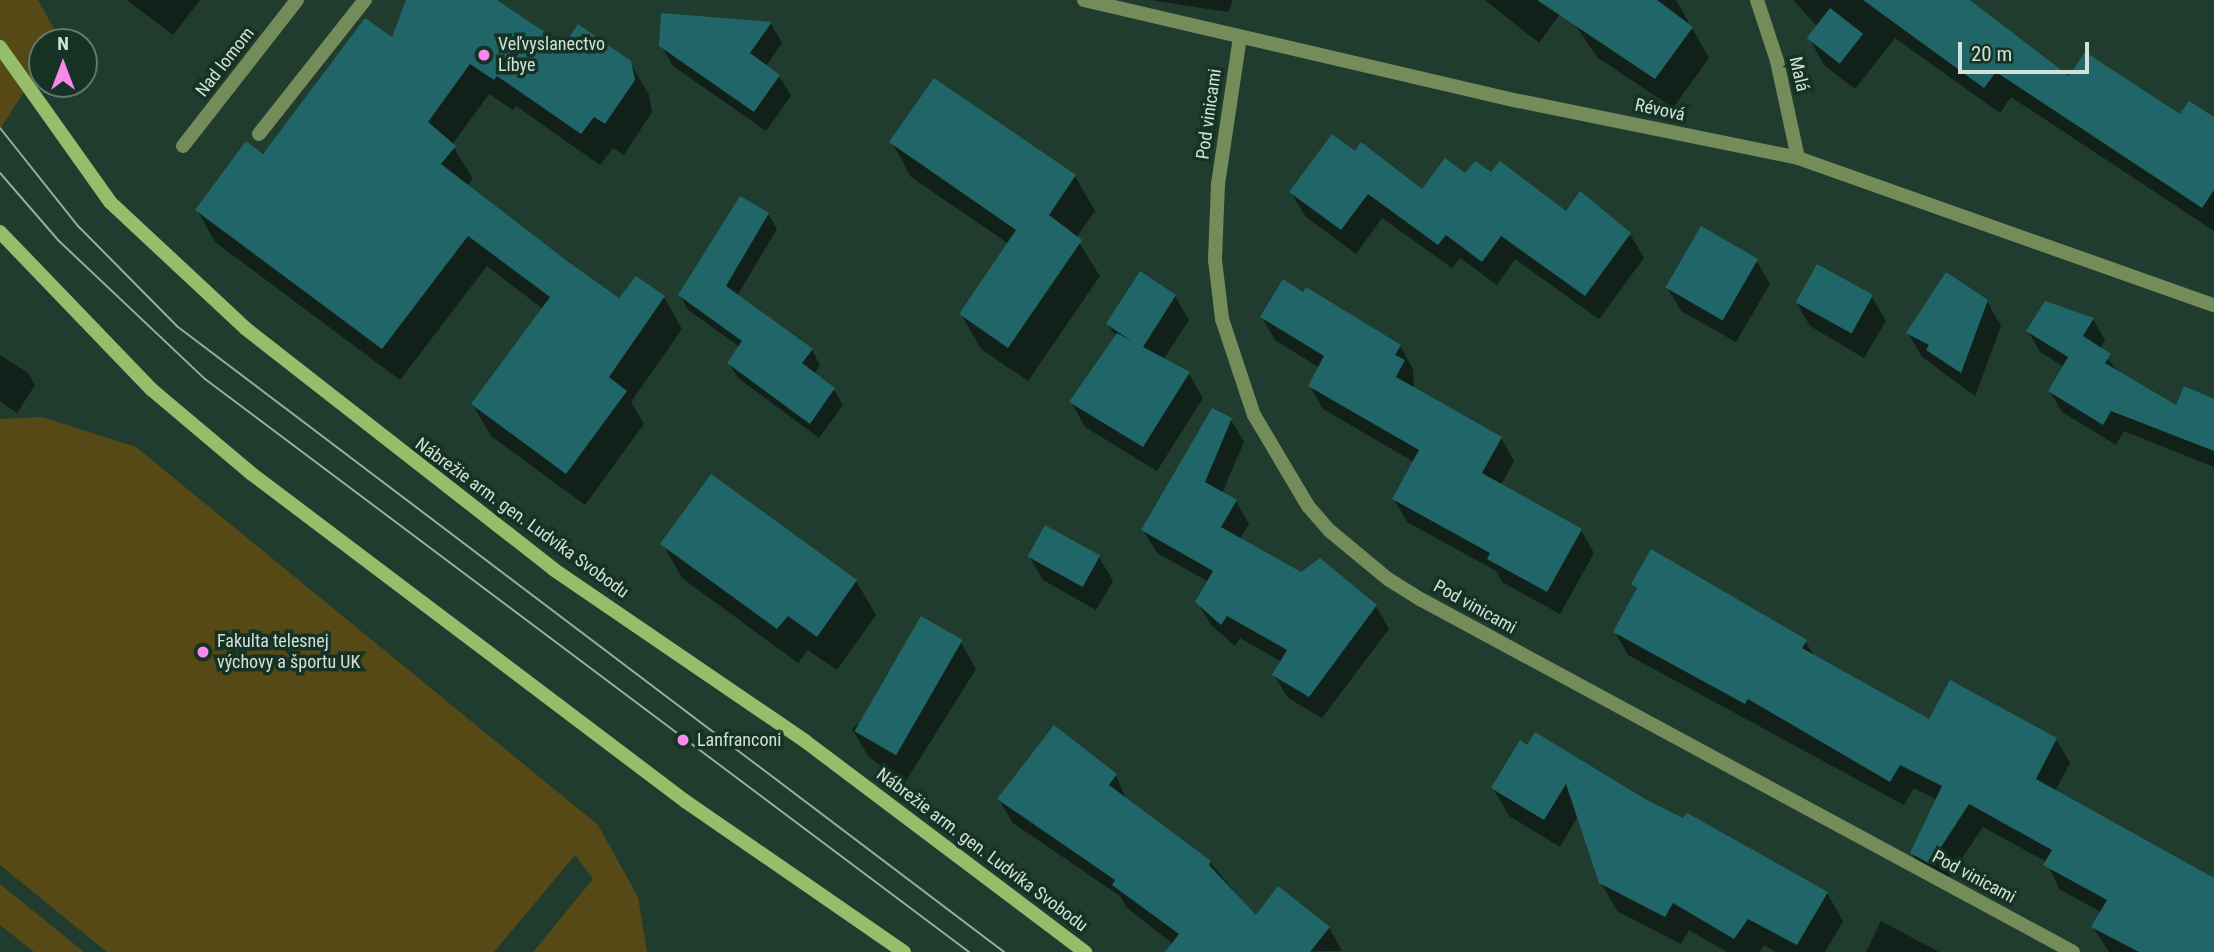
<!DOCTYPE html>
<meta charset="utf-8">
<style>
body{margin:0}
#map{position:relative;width:2214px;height:952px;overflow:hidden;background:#203c2f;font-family:"Roboto Condensed",sans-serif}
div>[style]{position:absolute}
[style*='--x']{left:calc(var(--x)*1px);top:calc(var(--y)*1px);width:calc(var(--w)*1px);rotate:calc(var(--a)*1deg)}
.green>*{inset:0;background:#564915}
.shadow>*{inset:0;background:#0007}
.building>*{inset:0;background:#206668;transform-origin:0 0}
.street>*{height:14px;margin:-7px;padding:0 7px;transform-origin:7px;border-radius:7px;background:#738c59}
.secondary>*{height:14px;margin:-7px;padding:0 7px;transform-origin:7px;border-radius:7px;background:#96bd6a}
.tram>*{height:2px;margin:-1px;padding:0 1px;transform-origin:1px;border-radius:1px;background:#97aca2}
.dots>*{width:19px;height:19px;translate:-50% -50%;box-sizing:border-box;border:4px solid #153225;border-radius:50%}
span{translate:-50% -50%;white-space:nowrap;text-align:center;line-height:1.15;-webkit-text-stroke:7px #153225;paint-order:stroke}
.poi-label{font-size:18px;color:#d0e1d8}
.left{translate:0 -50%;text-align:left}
.street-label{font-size:18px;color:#d0e1d8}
.north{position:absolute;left:28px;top:28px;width:70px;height:70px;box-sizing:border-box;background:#153225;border:2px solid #60786d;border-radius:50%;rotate:0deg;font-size:19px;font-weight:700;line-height:28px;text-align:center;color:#d0e1d8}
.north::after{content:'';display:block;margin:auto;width:24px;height:32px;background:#f888ea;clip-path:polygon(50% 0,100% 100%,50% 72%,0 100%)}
.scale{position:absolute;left:1958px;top:42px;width:131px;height:32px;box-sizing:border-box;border:4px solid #d0e1d8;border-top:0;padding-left:9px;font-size:21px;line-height:24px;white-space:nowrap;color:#d0e1d8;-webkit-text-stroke:5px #153225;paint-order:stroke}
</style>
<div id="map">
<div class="green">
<div style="clip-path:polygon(0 0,38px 0,59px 38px,42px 42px,42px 64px,0 129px)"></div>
<div style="clip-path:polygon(42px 417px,136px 447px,598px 825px,638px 897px,647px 952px,533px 952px,593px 879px,575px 855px,494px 952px,107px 952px,0 865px,0 419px)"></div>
<div style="clip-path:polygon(0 884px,84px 952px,34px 952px,0 925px)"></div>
</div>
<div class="shadow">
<div style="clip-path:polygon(127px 0,200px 0,173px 35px)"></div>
<div style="clip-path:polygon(408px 0,494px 0,565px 48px,630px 62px,649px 95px,652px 112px,624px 155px,613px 148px,600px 165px,516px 106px,513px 110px,489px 94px,452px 145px,473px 179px,467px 186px,620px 301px,664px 297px,682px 329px,631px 402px,644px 424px,585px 505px,491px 436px,473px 405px,543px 309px,487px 266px,400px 380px,215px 242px,197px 210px,393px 40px)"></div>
<div style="clip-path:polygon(1150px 0,1233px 0,1228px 12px)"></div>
<div style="clip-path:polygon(1485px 0,1676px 0,1709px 58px,1673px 108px,1597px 57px,1564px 8px,1539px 43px)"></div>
<div style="clip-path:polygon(1793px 0,1968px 0,2069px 78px,2180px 117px,2214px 119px,2214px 231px,2011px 97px,2000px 113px,1895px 38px,1855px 89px,1824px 65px,1809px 38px,1818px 27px)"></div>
<div style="clip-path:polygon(771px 24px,782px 43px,766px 66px,779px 76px,791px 96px,766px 131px,673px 66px,661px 45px)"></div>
<div style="clip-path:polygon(892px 142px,1075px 176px,1095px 211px,1076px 238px,1100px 276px,1028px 381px,981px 349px,961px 314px,1009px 244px,911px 177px)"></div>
<div style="clip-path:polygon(1355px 154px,1422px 192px,1466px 175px,1492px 175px,1566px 213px,1630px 234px,1644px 258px,1599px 319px,1515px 259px,1497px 285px,1460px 258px,1452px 268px,1382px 218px,1356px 254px,1305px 216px,1291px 192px)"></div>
<div style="clip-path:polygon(768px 214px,777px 229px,737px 296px,812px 350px,820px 365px,814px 374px,834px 390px,843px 405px,819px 438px,738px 378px,729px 363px,740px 347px,688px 310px,680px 295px)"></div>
<div style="clip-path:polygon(1756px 260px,1770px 284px,1736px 342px,1681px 311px,1667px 287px)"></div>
<div style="clip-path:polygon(1175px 296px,1189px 320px,1163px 360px,1189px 374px,1203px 398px,1157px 471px,1085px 427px,1071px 402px,1116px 337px,1108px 324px)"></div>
<div style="clip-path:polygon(1872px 297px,1886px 321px,1864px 358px,1810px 326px,1796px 302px)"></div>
<div style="clip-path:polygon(1987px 301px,2001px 326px,1975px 396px,1922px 357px,1908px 333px)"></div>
<div style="clip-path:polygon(2046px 303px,2093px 319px,2105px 340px,2100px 349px,2120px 374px,2176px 407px,2214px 400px,2214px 467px,2124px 431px,2116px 445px,2062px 412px,2050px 391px,2064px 367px,2040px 352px,2028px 331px)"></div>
<div style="clip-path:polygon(1262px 317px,1400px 346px,1413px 369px,1414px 389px,1501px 438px,1514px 461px,1501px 485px,1581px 530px,1594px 553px,1560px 614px,1502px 582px,1496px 571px,1407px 522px,1394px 499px,1414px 462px,1323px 409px,1310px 386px,1320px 368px,1275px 340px)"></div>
<div style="clip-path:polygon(0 355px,28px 373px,35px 385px,17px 413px,0 401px)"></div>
<div style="clip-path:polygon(1231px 420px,1244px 442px,1222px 493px,1236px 501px,1249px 524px,1240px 539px,1301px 574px,1320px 560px,1376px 606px,1389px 629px,1322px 718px,1288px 698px,1274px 675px,1282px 662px,1240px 638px,1235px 646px,1211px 625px,1197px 602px,1209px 582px,1157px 553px,1143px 530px)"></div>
<div style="clip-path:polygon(663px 544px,856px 581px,876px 615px,837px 670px,808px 650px,798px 663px,682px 578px)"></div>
<div style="clip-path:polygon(1029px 556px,1099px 557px,1113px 581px,1096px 610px,1043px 580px)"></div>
<div style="clip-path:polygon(1633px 584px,1805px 641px,1815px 657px,1929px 721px,2056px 739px,2070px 763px,2055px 791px,2214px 880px,2214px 952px,2109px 952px,2093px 927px,2101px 912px,2059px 889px,2047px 862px,1983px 827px,1943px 886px,1926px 877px,1912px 853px,1937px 800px,1914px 788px,1904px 805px,1628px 655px,1615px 632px,1637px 591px)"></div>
<div style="clip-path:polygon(960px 641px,976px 669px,904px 784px,868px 756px,852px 729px)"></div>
<div style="clip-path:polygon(1521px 743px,1827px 893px,1843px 921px,1825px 952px,1776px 952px,1764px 945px,1759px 952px,1727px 952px,1689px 930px,1681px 944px,1617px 911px,1601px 883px,1578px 816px,1560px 847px,1509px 816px,1493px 788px)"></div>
<div style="clip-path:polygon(1116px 775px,1127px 801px,1210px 862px,1256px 918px,1329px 928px,1342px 951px,1183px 952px,1127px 908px,1120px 896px,1013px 823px,999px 800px)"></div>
<div style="clip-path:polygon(1881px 921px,1939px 952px,1866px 952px)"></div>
</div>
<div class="building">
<div style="clip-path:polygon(406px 0,497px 0,564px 45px,578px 24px,631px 61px,635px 80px,605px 124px,594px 117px,581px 134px,497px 76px,494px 80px,470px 64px,428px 122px,456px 146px,441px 164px,567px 261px,619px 298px,636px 276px,665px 296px,609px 377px,627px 391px,566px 474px,471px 404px,550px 297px,468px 236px,382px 349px,195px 210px,246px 141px,263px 154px,365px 18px,392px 37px)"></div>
<div style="clip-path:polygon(1537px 0,1657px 0,1693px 27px,1655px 79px)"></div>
<div style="clip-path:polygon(1863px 0,1970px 0,2069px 76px,2085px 52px,2180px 114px,2189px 101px,2214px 117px,2214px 190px,2202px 208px,1996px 72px,1984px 88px)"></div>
<div style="left:1830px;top:8px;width:42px;height:38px;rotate:38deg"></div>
<div style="clip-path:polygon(661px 13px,772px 22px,750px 53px,780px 75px,754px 112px,659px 46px)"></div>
<div style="clip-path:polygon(934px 78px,1076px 175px,1049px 215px,1082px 240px,1008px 348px,959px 314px,1016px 230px,889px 142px)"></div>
<div style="clip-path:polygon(1332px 134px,1355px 151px,1361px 142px,1422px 189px,1445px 158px,1465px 173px,1475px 161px,1491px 172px,1500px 161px,1566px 211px,1580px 191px,1631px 233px,1585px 296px,1501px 236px,1482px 262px,1446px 235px,1438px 245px,1368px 194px,1341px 230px,1289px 192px)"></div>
<div style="clip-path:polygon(740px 196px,769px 213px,726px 286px,813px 349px,802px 363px,835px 388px,810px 424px,727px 363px,742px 341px,678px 295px)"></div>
<div style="left:1701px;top:226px;width:66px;height:71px;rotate:30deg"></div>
<div style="left:1817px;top:264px;width:64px;height:44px;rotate:29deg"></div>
<div style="clip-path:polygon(1140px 271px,1176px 295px,1143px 347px,1190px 372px,1143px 447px,1069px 402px,1117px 333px,1132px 341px,1106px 324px)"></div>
<div style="clip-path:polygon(1946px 272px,1988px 300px,1961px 373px,1926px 350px,1929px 345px,1906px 333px)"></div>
<div style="clip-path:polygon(1283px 279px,1303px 292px,1306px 287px,1401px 345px,1395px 355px,1405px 360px,1396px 377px,1502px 437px,1482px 473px,1582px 529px,1547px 592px,1487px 559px,1490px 553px,1392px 499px,1419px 450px,1308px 386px,1324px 356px,1260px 317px)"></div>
<div style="clip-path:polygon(2045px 301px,2094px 318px,2083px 336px,2111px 354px,2105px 363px,2176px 405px,2184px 386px,2214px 399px,2214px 451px,2111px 411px,2103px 425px,2048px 391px,2068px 357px,2026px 331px)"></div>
<div style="clip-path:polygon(1212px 408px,1232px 418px,1205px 482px,1237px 500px,1221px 527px,1301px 572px,1320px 558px,1377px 605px,1309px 697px,1272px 675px,1287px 650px,1227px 616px,1221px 625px,1195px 602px,1213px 571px,1141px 530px)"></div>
<div style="clip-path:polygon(711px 474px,857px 580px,817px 637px,788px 616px,777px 629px,660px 544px)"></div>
<div style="left:1045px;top:525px;width:63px;height:36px;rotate:29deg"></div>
<div style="clip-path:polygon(1651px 549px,1807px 640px,1802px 648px,1929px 719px,1950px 680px,2057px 738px,2036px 779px,2214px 878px,2214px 952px,2139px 952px,2091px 927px,2107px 900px,2043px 865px,2052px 850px,1969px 804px,1930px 864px,1910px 853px,1942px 786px,1900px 765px,1890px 782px,1748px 699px,1745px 704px,1613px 632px,1637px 588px,1631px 584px)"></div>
<div style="left:921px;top:616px;width:48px;height:133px;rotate:30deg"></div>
<div style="clip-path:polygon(1054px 725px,1117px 774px,1109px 785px,1211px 861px,1209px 865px,1256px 915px,1278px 886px,1330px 927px,1310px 952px,1165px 952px,1179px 934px,1112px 885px,1115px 880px,997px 799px)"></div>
<div style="clip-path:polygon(1535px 732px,1645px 799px,1683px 818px,1687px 813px,1828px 892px,1797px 945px,1748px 919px,1734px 939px,1673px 903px,1665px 917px,1599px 883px,1566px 784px,1544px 820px,1491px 788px,1520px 740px,1527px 745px)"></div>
</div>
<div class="street">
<div style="--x:1084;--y:0;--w:447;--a:13.1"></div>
<div style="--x:1519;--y:101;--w:285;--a:11.5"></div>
<div style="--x:1798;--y:158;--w:441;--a:19.5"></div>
<div style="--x:1757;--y:0;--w:64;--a:71.8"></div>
<div style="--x:1777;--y:61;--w:99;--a:77.8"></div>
<div style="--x:1240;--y:37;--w:149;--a:98.5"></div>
<div style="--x:1218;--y:184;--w:76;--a:92.3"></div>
<div style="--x:1215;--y:260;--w:59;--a:83.2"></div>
<div style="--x:1222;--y:319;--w:101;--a:71.6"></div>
<div style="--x:1254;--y:415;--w:106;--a:59.3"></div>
<div style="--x:1308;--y:506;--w:33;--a:49"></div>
<div style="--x:1330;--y:531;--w:75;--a:39.6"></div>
<div style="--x:1388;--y:579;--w:40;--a:32"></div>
<div style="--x:1422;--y:600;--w:740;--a:28.4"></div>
<div style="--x:259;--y:134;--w:171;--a:-51.7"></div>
<div style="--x:183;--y:146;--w:185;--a:-52"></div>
</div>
<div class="secondary">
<div style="--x:0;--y:47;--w:190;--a:54.6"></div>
<div style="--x:110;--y:202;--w:185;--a:43"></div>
<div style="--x:245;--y:328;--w:391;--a:38"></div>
<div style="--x:553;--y:569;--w:305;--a:34.3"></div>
<div style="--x:805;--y:741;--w:351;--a:37"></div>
<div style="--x:0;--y:232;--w:218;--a:46.1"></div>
<div style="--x:151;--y:389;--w:132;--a:40.1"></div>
<div style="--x:252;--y:474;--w:543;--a:37.06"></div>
<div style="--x:685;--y:801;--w:266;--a:34.6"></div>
</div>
<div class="tram">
<div style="--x:0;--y:128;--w:125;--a:51.5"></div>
<div style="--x:78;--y:226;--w:142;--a:45.3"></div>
<div style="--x:178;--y:327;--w:1036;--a:37.11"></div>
<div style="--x:0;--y:173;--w:90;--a:49.1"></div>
<div style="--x:59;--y:241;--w:201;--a:43.4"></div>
<div style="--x:205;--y:379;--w:955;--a:36.87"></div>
</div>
<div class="dots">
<div style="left:484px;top:55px;background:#f888ea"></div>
<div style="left:203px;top:652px;background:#f888ea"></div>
<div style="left:683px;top:740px;background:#f888ea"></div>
</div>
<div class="poi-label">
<span class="left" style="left:498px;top:55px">Veľvyslanectvo<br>Líbye</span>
<span class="left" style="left:217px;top:652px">Fakulta telesnej<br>výchovy a športu UK</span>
<span class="left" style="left:697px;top:740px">Lanfranconi</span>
</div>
<div class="street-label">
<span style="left:225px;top:62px;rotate:-52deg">Nad lomom</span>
<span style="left:1799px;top:74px;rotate:77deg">Malá</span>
<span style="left:1660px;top:110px;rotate:12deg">Révová</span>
<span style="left:1209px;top:114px;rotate:-82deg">Pod vinicami</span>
<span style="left:522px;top:518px;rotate:36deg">Nábrežie arm. gen. Ludvíka Svobodu</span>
<span style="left:1475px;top:607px;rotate:29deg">Pod vinicami</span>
<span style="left:982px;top:850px;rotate:37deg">Nábrežie arm. gen. Ludvíka Svobodu</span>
<span style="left:1974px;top:877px;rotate:28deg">Pod vinicami</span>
</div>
<div class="north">N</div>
<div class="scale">20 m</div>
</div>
